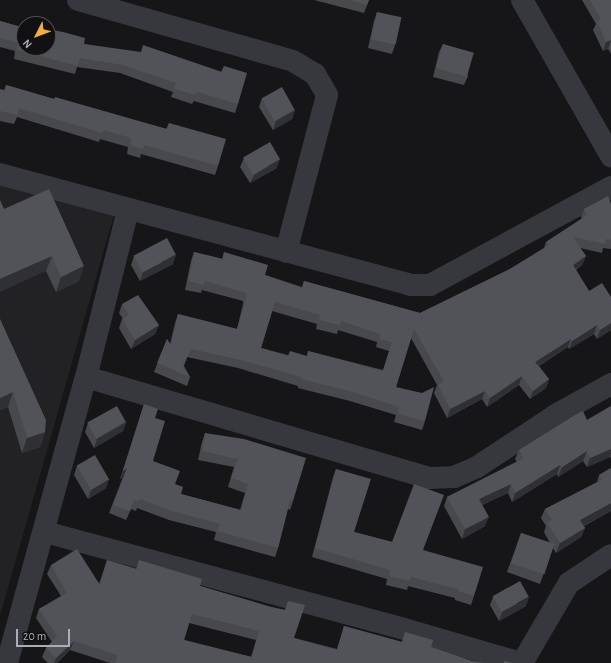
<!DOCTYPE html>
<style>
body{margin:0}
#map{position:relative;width:611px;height:663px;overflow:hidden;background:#161618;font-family:"Alegreya Sans",sans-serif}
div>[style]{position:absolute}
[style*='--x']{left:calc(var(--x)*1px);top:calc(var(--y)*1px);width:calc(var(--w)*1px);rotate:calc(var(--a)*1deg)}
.built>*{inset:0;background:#222225}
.minor>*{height:22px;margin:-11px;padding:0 11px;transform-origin:11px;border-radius:11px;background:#37383d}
.wall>*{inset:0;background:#47494d}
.shaded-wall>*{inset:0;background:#2f3033}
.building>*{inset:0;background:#525359;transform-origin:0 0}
span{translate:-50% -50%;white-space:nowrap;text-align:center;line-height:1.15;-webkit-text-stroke:4px #111113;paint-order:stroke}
.north{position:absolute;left:16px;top:16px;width:40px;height:40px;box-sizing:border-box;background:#111113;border:1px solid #4d4f55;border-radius:50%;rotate:228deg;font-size:11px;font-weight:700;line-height:16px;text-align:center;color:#a8adb8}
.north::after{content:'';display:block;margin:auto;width:14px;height:18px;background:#f2b134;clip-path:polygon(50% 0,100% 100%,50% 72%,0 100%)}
.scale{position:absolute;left:16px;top:629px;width:54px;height:18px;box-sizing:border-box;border:2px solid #a8adb8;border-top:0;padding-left:5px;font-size:12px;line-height:14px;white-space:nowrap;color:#a8adb8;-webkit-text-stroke:3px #111113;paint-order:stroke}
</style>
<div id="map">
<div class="built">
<div style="clip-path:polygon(0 182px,115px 211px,0 616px)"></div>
</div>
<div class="minor">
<div style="--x:78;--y:0;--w:223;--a:15.8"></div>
<div style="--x:293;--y:61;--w:26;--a:31"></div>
<div style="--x:315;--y:74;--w:24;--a:60"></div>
<div style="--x:327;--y:95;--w:162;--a:104.6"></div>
<div style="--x:522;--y:0;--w:180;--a:60.3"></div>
<div style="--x:0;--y:174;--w:426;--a:15.1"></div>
<div style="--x:411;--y:285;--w:19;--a:0"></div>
<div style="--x:430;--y:285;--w:206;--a:-28.4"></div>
<div style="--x:128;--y:210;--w:172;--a:104.1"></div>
<div style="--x:86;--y:377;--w:358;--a:16.4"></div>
<div style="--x:429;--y:478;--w:25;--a:-2"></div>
<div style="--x:454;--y:477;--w:25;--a:-23"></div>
<div style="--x:477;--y:467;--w:98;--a:-33.4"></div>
<div style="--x:559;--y:413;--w:60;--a:-29.1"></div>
<div style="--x:45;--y:532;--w:369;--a:15.1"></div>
<div style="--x:401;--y:628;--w:125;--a:16.3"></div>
<div style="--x:7;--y:663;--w:297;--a:-74.6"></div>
<div style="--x:522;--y:663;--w:93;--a:-59.6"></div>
<div style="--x:569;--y:583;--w:50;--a:-33.7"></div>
</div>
<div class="wall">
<div style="clip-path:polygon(314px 0,369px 0,364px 13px)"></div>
<div style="clip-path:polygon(582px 0,611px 0,611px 54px,608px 49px,603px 51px,593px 30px,596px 24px)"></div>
<div style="clip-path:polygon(377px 12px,395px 45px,392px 54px,368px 48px,374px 21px)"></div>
<div style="clip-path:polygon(0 21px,21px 27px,22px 24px,84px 44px,221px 72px,224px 66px,238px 104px,235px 113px,194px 101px,192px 104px,171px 97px,173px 92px,120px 73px,77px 67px,75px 74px,14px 59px,15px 51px,0 47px)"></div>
<div style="clip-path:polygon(443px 44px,468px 76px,464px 85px,433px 77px,439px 52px)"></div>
<div style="clip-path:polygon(6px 85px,54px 99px,166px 129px,169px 123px,218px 166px,215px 175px,141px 154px,140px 158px,127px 154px,128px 147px,100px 139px,99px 142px,17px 117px,14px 124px,0 121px,0 89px,4px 90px)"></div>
<div style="clip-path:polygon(262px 98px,295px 110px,292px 119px,273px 130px,259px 107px)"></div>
<div style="clip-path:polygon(244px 158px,277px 168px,250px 183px,240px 167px)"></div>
<div style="clip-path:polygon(evenodd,611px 204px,611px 249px,603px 248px,602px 253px,580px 248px,586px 256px,582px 265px,576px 270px,589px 291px,611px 297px,611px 330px,597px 339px,594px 334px,569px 349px,568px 347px,539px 366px,549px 379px,546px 388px,530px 399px,519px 385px,487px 407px,482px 399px,447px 418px,434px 393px,437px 385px,411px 338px,396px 387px,425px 421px,422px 430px,394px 422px,396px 415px,350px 401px,298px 388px,298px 386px,238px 368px,187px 357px,184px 366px,190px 377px,187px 386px,154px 372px,167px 339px,170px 344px,175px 323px,178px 314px,237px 329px,243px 304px,243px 301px,202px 290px,201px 293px,185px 290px,191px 261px,194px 252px,222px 259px,224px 252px,265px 275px,302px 287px,304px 281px,420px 313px,510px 269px,544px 248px,546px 242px,582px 219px,581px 217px,584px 209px,611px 204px,272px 311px,317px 324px,316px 329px,337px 334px,338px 330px,377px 342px,376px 347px,389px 351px,383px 370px,308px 351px,307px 356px,288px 355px,261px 348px,272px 311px)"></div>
<div style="clip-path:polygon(4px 209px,79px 281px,56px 292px,46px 271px)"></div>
<div style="clip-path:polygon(134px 256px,173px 264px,140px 281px,131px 265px)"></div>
<div style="clip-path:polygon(122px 304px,159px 325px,155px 334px,131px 349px,119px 328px,122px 319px,123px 319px,119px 313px)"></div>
<div style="clip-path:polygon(0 319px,45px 432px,40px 447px,22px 453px,8px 407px,0 410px)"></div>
<div style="clip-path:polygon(144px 404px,155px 418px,153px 461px,175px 484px,181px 494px,240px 510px,245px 493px,228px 487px,234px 467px,198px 460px,202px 442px,205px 433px,293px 501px,290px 510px,288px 509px,278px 548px,275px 557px,214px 540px,216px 532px,169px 520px,137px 508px,136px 511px,131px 509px,126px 520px,109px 513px,123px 477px,120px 479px)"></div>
<div style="clip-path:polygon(611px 406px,611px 458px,610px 457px,587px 467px,583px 461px,558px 477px,557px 474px,512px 502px,508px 493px,482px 505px,485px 526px,462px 539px,444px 506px,447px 497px,517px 462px,515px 459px,519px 450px,587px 420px)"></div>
<div style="clip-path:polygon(126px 422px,123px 431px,94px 448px,85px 432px,88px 423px)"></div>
<div style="clip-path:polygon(77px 466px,109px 479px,106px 488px,88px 499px,74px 475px)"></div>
<div style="clip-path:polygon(611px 468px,611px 511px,584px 526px,585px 528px,581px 537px,556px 553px,553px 548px,540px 584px,507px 572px,521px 533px,550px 543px,544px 532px,546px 526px,541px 518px,545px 509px,597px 482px,599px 475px)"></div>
<div style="clip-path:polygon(336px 469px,354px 532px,423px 550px,474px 596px,471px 605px,455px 600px,455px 598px,408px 586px,407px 590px,386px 585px,387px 579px,312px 557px,333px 477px)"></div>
<div style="clip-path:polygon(evenodd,107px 560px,136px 569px,139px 560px,200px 586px,271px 607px,285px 610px,288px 601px,294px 638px,337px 649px,344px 626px,402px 642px,405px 632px,431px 647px,472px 661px,484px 663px,110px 663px,70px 650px,57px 663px,48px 663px,42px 657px,46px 648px,52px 642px,36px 618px,39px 609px,61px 596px,47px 574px,51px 565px,99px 584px,107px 560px,189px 623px,256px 640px,251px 657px,184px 640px,189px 623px)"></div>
<div style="clip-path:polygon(493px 597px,526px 606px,499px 621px,490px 605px)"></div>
</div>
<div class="shaded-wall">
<div style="clip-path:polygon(611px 40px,608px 49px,603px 51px,606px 42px)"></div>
<div style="clip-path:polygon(295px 110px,292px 119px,273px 130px,276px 121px)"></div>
<div style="clip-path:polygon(280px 159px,277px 168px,250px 183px,254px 175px)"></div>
<div style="clip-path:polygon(176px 255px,173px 264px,140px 281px,143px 272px)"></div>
<div style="clip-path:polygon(52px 256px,46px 271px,0 292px,0 279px)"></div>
<div style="clip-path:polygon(586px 256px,582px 265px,569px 274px,573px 265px)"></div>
<div style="clip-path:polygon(84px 266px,79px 281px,56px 292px,61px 277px)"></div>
<div style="clip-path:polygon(611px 323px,611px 330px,597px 339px,600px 330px)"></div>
<div style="clip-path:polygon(159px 325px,155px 334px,131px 349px,135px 340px)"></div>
<div style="clip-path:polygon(597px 325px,594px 334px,569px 349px,572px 341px)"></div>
<div style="clip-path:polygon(571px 339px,568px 347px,532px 370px,535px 362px)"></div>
<div style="clip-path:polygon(522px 376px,519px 385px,487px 407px,490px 398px)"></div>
<div style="clip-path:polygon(549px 379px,546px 388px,530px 399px,533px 391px)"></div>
<div style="clip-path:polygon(485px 391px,482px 399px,447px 418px,450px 409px)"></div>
<div style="clip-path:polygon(13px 392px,8px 407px,0 410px,0 398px)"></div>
<div style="clip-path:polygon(126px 422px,123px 431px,94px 448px,97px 439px)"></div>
<div style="clip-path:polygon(45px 432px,40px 447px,22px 453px,27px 438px)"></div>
<div style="clip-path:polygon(611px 449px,611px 454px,610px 457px,587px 467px,590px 458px)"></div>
<div style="clip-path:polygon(587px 451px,583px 461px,558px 477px,562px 467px)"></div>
<div style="clip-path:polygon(560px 465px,557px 474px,512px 502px,515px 493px)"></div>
<div style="clip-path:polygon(127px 468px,124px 477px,120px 479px,123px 471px)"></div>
<div style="clip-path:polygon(109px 479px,106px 488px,88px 499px,91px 490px)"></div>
<div style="clip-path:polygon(511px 484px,508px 493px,476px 508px,479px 499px)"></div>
<div style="clip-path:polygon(611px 503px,611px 511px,577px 529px,580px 520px)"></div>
<div style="clip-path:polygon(489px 517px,485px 526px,462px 539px,465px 529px)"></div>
<div style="clip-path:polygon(585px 528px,581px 537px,556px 553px,560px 543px)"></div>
<div style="clip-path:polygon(529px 597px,526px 606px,499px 621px,502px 612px)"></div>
<div style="clip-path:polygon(74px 641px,70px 650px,57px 663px,54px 663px,56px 658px)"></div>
</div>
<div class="building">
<div style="clip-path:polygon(350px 0,369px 0,367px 5px)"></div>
<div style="clip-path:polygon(590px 0,611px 0,611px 40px,606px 42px,597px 21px,601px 19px)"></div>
<div style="left:377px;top:12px;width:25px;height:28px;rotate:12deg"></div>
<div style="clip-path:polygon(0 21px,21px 27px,22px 24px,24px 24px,24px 48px,48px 48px,48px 29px,63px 32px,85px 38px,84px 44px,141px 52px,143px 45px,222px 72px,224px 66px,247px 73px,238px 104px,197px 92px,196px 95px,174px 89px,176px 83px,123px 65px,80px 58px,78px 66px,17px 50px,18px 43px,0 38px)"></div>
<div style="left:443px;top:44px;width:32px;height:25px;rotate:16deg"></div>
<div style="clip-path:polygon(6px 85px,54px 99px,55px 97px,167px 129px,169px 123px,226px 139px,218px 166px,144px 145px,143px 149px,130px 145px,131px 138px,103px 130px,102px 133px,19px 108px,17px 115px,0 111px,0 89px,5px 91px)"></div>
<div style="left:282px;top:87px;width:26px;height:23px;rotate:61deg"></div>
<div style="left:270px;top:142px;width:20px;height:31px;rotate:60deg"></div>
<div style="clip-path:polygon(49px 189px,84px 266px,61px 277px,52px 256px,0 279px,0 200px,4px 209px)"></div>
<div style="clip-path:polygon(evenodd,608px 196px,611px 204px,611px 240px,606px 239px,605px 244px,573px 237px,586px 256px,573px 265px,589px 291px,602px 283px,611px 297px,611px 323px,600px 330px,597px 325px,572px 341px,571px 339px,535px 362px,549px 379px,533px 391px,522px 376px,490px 398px,485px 391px,450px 409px,438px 385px,444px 381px,414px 329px,396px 387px,422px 393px,434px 387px,425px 421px,398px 414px,399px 407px,353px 392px,301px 379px,301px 377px,241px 360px,191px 349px,183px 366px,190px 377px,157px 363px,167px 339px,171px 345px,178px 314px,237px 329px,247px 295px,246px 293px,205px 281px,204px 285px,188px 281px,194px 252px,223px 259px,224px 252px,268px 265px,265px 275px,302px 288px,304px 281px,420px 313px,510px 269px,549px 245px,546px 242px,587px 215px,584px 209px,608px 196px,275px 302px,320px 315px,319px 320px,340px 325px,341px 321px,380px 334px,379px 339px,392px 342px,383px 371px,308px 351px,307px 356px,290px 351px,288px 356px,261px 348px,275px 302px)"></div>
<div style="left:167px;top:238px;width:19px;height:38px;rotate:62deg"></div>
<div style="clip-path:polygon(138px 295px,159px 325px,135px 340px,122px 319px,129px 315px,122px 304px)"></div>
<div style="clip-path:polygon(0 319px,46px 420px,45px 432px,27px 438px,13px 392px,0 398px)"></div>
<div style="clip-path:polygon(144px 404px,158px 409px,155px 418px,165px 421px,153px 461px,180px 471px,175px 484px,183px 487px,181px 494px,241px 510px,248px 484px,231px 478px,238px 459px,202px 451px,205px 433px,244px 439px,306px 458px,293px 501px,290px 500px,278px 548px,217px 531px,220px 524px,172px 511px,140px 499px,139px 502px,134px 500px,130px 511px,113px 505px,127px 468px,123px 471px)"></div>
<div style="left:117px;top:406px;width:18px;height:34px;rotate:61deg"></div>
<div style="clip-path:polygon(611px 406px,611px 449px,590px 458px,587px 451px,562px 467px,560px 465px,515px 493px,511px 484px,479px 499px,489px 517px,465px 529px,447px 497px,524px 458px,519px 450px,575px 415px,583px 411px,587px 420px)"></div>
<div style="left:95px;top:455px;width:28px;height:21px;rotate:60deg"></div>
<div style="clip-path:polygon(611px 468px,611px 503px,580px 520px,585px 528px,560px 543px,547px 523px,552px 520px,545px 509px,602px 480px,599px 475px)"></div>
<div style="clip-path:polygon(336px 469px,371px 479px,354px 532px,392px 542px,414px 484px,444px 495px,423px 550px,483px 567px,474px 596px,458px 591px,458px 589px,411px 577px,410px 581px,389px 576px,390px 570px,315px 548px)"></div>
<div style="left:521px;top:533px;width:35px;height:32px;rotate:18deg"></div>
<div style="clip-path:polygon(evenodd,77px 549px,100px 585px,107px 560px,137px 569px,139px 560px,202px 579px,200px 586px,271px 607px,285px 610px,288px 601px,305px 605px,294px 638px,337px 650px,344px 626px,402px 642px,405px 632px,433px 640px,431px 647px,472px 661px,484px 663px,115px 663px,118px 655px,74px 641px,56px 658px,46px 648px,57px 636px,39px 609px,67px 593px,51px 565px,77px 549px,192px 614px,259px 631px,252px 657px,184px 640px,192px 614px)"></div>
<div style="left:520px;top:581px;width:18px;height:31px;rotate:61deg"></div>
<div style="clip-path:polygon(504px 661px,514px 663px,504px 663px)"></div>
</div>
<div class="north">N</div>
<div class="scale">20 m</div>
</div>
